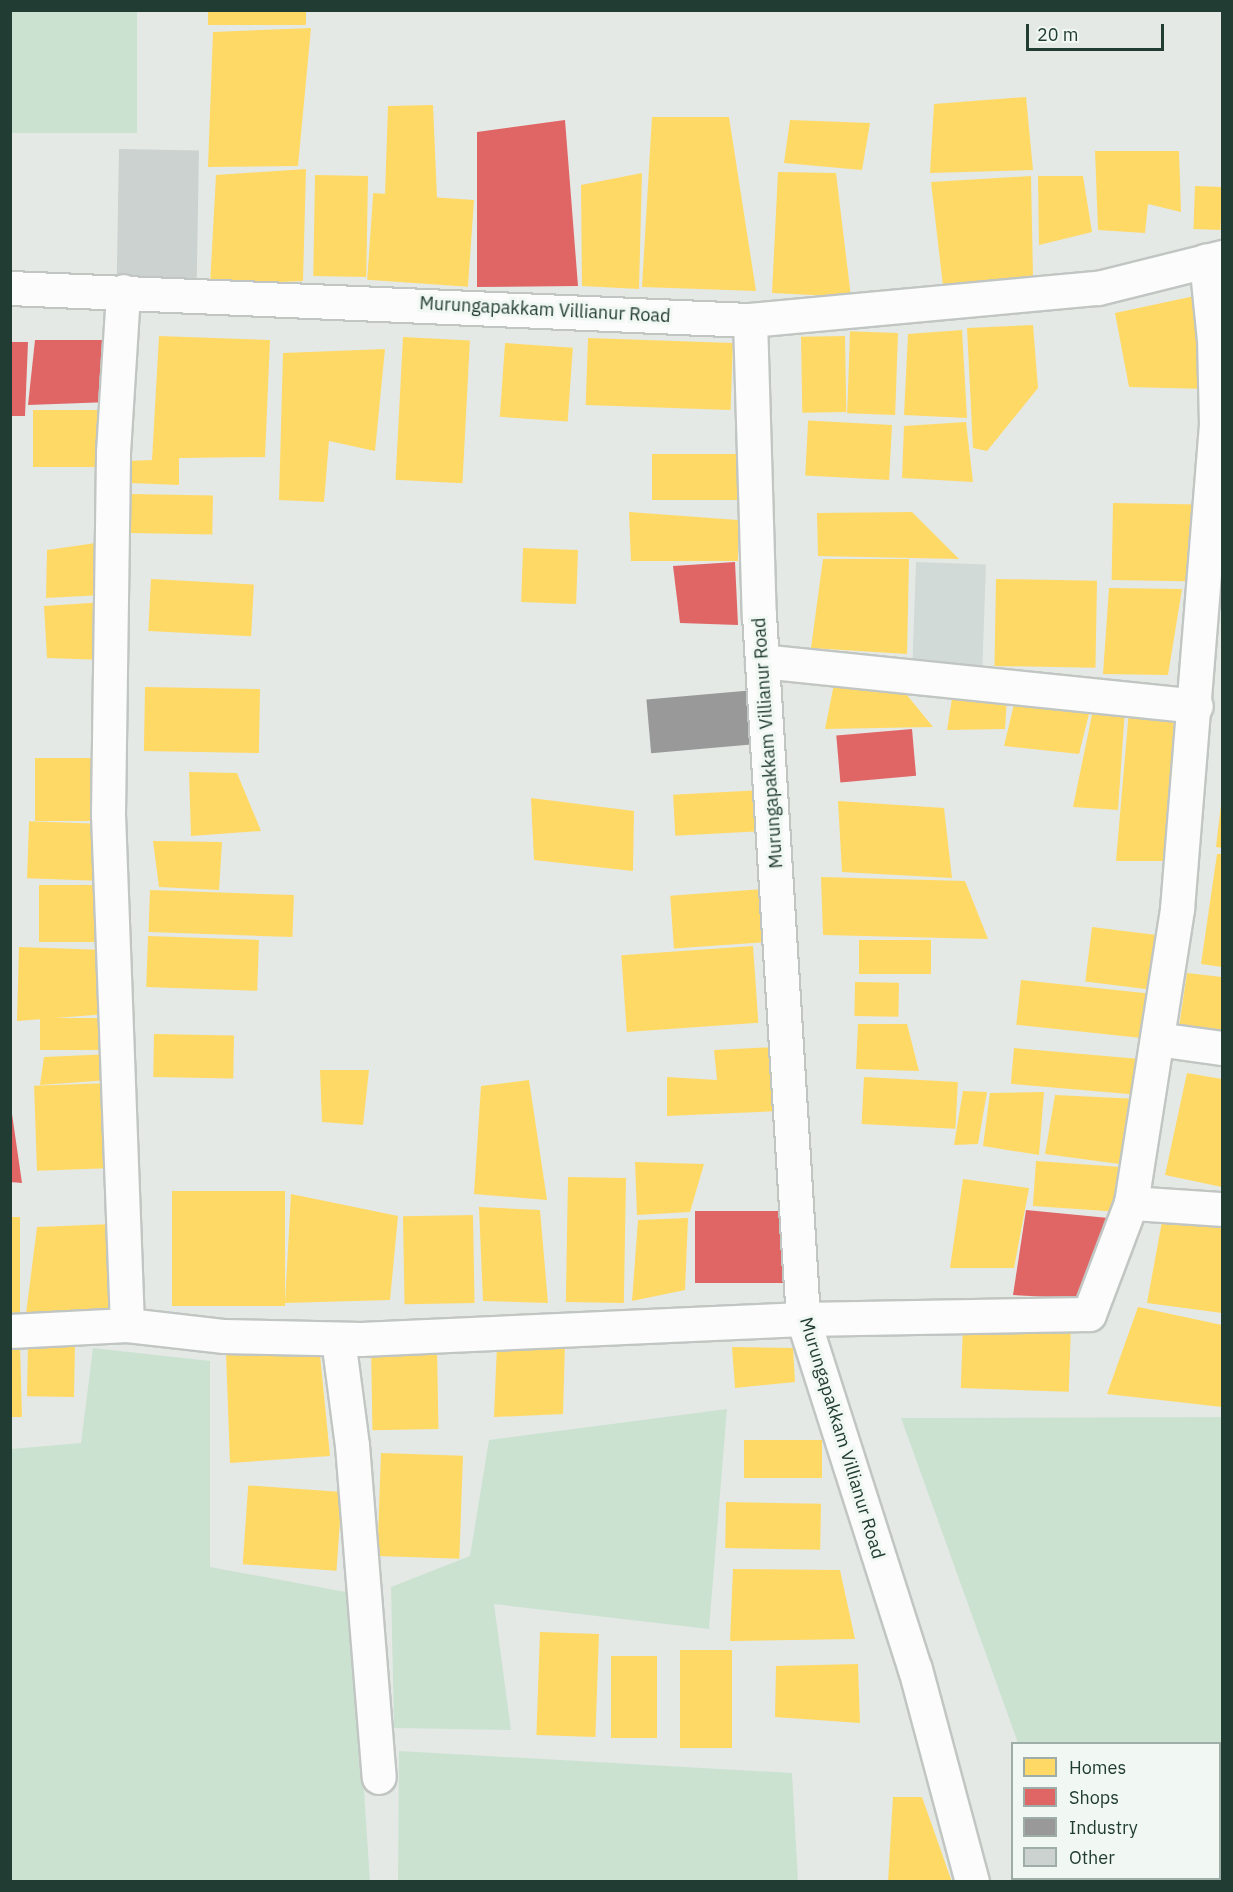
<!DOCTYPE html>
<style>
body{margin:0}
#map{position:relative;width:1233px;height:1892px;overflow:hidden;background:#e4e9e6;font-family:"IBM Plex Sans",sans-serif}
div>[style]{position:absolute}
[style*='--x']{left:calc(var(--x)*1px);top:calc(var(--y)*1px);width:calc(var(--w)*1px);rotate:calc(var(--a)*1deg)}
.built>*{inset:0;background:#d1dad6;transform-origin:0 0}
.green>*{inset:0;background:#cce2d1;transform-origin:0 0}
.homes>*{inset:0;background:#ffd966;transform-origin:0 0}
.shops>*{inset:0;background:#e06666;transform-origin:0 0}
.industry>*{inset:0;background:#999;transform-origin:0 0}
.building>*{inset:0;background:#ccd2cf;transform-origin:0 0}
.roads{filter:drop-shadow(2px 0 #c1c6c3) drop-shadow(-2px 0 #c1c6c3) drop-shadow(0 2px #c1c6c3) drop-shadow(0 -2px #c1c6c3)}
.minor>*{height:33px;margin:-16.5px;padding:0 16.5px;transform-origin:16.5px;border-radius:16.5px;background:#fbfcfb}
.secondary>*{height:33px;margin:-16.5px;padding:0 16.5px;transform-origin:16.5px;border-radius:16.5px;background:#fbfcfb}
span{translate:-50% -50%;white-space:nowrap;text-align:center;line-height:1.15;-webkit-text-stroke:6px #f1f8f4;paint-order:stroke}
.street-label{font-size:18px;color:#213c33}
.frame{position:absolute;inset:0;border:12px solid #213c33;pointer-events:none}
.legend{position:absolute;left:1011px;top:1742px;width:210px;height:138px;box-sizing:border-box;background:#f1f8f4;border:2px solid #9eada7;margin:0;padding:8px 10px;list-style:none;font-size:18px;color:#213c33}
.legend li{display:flex;align-items:center;gap:12px;height:30px}
.legend b{width:30px;border:2px solid #9eada7}
.scale{position:absolute;left:1026px;top:24px;width:138px;height:27px;box-sizing:border-box;border:3px solid #213c33;border-top:0;padding-left:8px;font-size:18px;line-height:21px;white-space:nowrap;color:#213c33;-webkit-text-stroke:4px #f1f8f4;paint-order:stroke}
</style>
<div id="map">
<div class="built">
<div style="left:916px;top:562px;width:70px;height:105px;rotate:2deg"></div>
</div>
<div class="green">
<div style="left:11px;top:10px;width:126px;height:123px"></div>
<div style="clip-path:polygon(93px 1348px,210px 1361px,210px 1567px,351px 1593px,370px 1881px,11px 1882px,11px 1449px,81px 1443px)"></div>
<div style="clip-path:polygon(727px 1409px,709px 1629px,494px 1604px,511px 1730px,394px 1728px,391px 1587px,470px 1556px,489px 1440px)"></div>
<div style="clip-path:polygon(1222px 1417px,1222px 1881px,1068px 1881px,1067px 1879px,1220px 1878px,1220px 1744px,1018px 1743px,901px 1418px)"></div>
<div style="clip-path:polygon(399px 1751px,792px 1773px,798px 1881px,398px 1881px)"></div>
</div>
<div class="homes">
<div style="left:208px;top:10px;width:98px;height:15px"></div>
<div style="clip-path:polygon(311px 28px,298px 166px,208px 167px,213px 32px)"></div>
<div style="clip-path:polygon(1026px 97px,1033px 170px,930px 173px,934px 104px)"></div>
<div style="clip-path:polygon(433px 105px,437px 198px,385px 195px,388px 106px)"></div>
<div style="clip-path:polygon(652px 117px,729px 117px,756px 291px,642px 287px)"></div>
<div style="clip-path:polygon(790px 120px,870px 123px,862px 170px,784px 163px)"></div>
<div style="clip-path:polygon(1095px 151px,1179px 151px,1181px 212px,1148px 204px,1145px 233px,1098px 230px)"></div>
<div style="clip-path:polygon(306px 169px,303px 281px,210px 285px,216px 175px)"></div>
<div style="clip-path:polygon(778px 172px,836px 173px,851px 297px,772px 293px)"></div>
<div style="clip-path:polygon(642px 173px,639px 289px,582px 286px,581px 185px)"></div>
<div style="left:368px;top:176px;width:101px;height:53px;rotate:91deg"></div>
<div style="clip-path:polygon(1031px 176px,1033px 278px,944px 295px,931px 182px)"></div>
<div style="clip-path:polygon(1038px 176px,1083px 176px,1092px 232px,1039px 245px)"></div>
<div style="left:1195px;top:186px;width:27px;height:43px;rotate:2deg"></div>
<div style="left:474px;top:200px;width:87px;height:101px;rotate:94deg"></div>
<div style="clip-path:polygon(1204px 294px,1208px 389px,1129px 387px,1115px 313px)"></div>
<div style="clip-path:polygon(1033px 325px,1038px 388px,987px 451px,973px 448px,967px 328px)"></div>
<div style="clip-path:polygon(962px 330px,967px 418px,904px 415px,908px 334px)"></div>
<div style="left:898px;top:333px;width:82px;height:48px;rotate:92deg"></div>
<div style="clip-path:polygon(159px 336px,270px 340px,265px 457px,179px 458px,179px 485px,130px 483px,127px 461px,152px 460px)"></div>
<div style="left:845px;top:336px;width:76px;height:44px;rotate:89deg"></div>
<div style="left:403px;top:337px;width:67px;height:143px;rotate:3deg"></div>
<div style="left:588px;top:338px;width:145px;height:67px;rotate:2deg"></div>
<div style="left:505px;top:343px;width:68px;height:74px;rotate:4deg"></div>
<div style="clip-path:polygon(385px 349px,375px 451px,329px 441px,324px 502px,279px 500px,283px 353px)"></div>
<div style="left:106px;top:410px;width:57px;height:73px;rotate:90deg"></div>
<div style="clip-path:polygon(966px 422px,973px 482px,902px 478px,904px 426px)"></div>
<div style="left:892px;top:425px;width:55px;height:84px;rotate:93deg"></div>
<div style="left:747px;top:454px;width:46px;height:95px;rotate:90deg"></div>
<div style="left:131px;top:494px;width:82px;height:39px;rotate:1deg"></div>
<div style="left:1113px;top:503px;width:87px;height:77px;rotate:1deg"></div>
<div style="clip-path:polygon(629px 512px,738px 520px,738px 561px,631px 561px)"></div>
<div style="clip-path:polygon(912px 512px,959px 559px,818px 556px,817px 513px)"></div>
<div style="clip-path:polygon(103px 542px,103px 595px,46px 598px,47px 550px)"></div>
<div style="left:578px;top:550px;width:54px;height:55px;rotate:92deg"></div>
<div style="clip-path:polygon(823px 559px,909px 559px,907px 654px,811px 648px)"></div>
<div style="left:151px;top:579px;width:103px;height:52px;rotate:3deg"></div>
<div style="left:996px;top:579px;width:101px;height:87px;rotate:1deg"></div>
<div style="clip-path:polygon(1109px 588px,1182px 589px,1168px 675px,1103px 674px)"></div>
<div style="clip-path:polygon(105px 602px,105px 660px,47px 658px,44px 606px)"></div>
<div style="clip-path:polygon(835px 679px,898px 684px,933px 727px,825px 729px)"></div>
<div style="left:260px;top:689px;width:64px;height:115px;rotate:91deg"></div>
<div style="clip-path:polygon(953px 692px,1007px 697px,1005px 729px,947px 730px)"></div>
<div style="clip-path:polygon(1015px 700px,1091px 706px,1079px 754px,1004px 746px)"></div>
<div style="clip-path:polygon(1094px 705px,1125px 709px,1118px 810px,1073px 807px)"></div>
<div style="clip-path:polygon(1129px 710px,1174px 716px,1171px 861px,1116px 861px)"></div>
<div style="left:102px;top:758px;width:63px;height:67px;rotate:90deg"></div>
<div style="clip-path:polygon(189px 772px,237px 773px,261px 831px,191px 836px)"></div>
<div style="left:763px;top:790px;width:41px;height:90px;rotate:87deg"></div>
<div style="clip-path:polygon(531px 798px,634px 811px,633px 871px,534px 860px)"></div>
<div style="clip-path:polygon(838px 801px,944px 808px,952px 878px,842px 872px)"></div>
<div style="clip-path:polygon(1221px 805px,1222px 805px,1222px 848px,1216px 847px)"></div>
<div style="left:105px;top:824px;width:57px;height:76px;rotate:92deg"></div>
<div style="clip-path:polygon(153px 841px,222px 842px,219px 890px,159px 887px)"></div>
<div style="clip-path:polygon(1217px 854px,1222px 854px,1222px 967px,1201px 964px)"></div>
<div style="clip-path:polygon(821px 877px,965px 881px,988px 939px,823px 935px)"></div>
<div style="left:39px;top:885px;width:66px;height:57px"></div>
<div style="left:765px;top:889px;width:53px;height:95px;rotate:86deg"></div>
<div style="left:150px;top:890px;width:144px;height:42px;rotate:2deg"></div>
<div style="left:1092px;top:927px;width:71px;height:55px;rotate:7deg"></div>
<div style="left:148px;top:936px;width:111px;height:51px;rotate:2deg"></div>
<div style="left:859px;top:940px;width:72px;height:34px"></div>
<div style="left:753px;top:946px;width:77px;height:132px;rotate:86deg"></div>
<div style="clip-path:polygon(19px 947px,105px 950px,107px 1014px,17px 1021px)"></div>
<div style="clip-path:polygon(1187px 973px,1222px 977px,1222px 1030px,1179px 1027px)"></div>
<div style="left:1021px;top:980px;width:138px;height:45px;rotate:6deg"></div>
<div style="left:855px;top:982px;width:44px;height:34px;rotate:1deg"></div>
<div style="left:108px;top:1018px;width:32px;height:68px;rotate:90deg"></div>
<div style="clip-path:polygon(858px 1024px,907px 1024px,919px 1071px,856px 1069px)"></div>
<div style="left:154px;top:1034px;width:80px;height:43px;rotate:1deg"></div>
<div style="clip-path:polygon(775px 1047px,779px 1111px,667px 1116px,667px 1077px,717px 1080px,714px 1050px)"></div>
<div style="left:1014px;top:1048px;width:129px;height:36px;rotate:5deg"></div>
<div style="clip-path:polygon(111px 1054px,110px 1080px,40px 1085px,44px 1057px)"></div>
<div style="clip-path:polygon(320px 1070px,369px 1070px,363px 1125px,322px 1122px)"></div>
<div style="clip-path:polygon(1187px 1073px,1222px 1079px,1222px 1187px,1165px 1175px)"></div>
<div style="left:864px;top:1077px;width:94px;height:47px;rotate:3deg"></div>
<div style="clip-path:polygon(529px 1080px,547px 1200px,474px 1194px,481px 1086px)"></div>
<div style="left:111px;top:1083px;width:85px;height:77px;rotate:88deg"></div>
<div style="clip-path:polygon(963px 1091px,987px 1092px,978px 1144px,954px 1145px)"></div>
<div style="clip-path:polygon(1044px 1092px,1039px 1155px,983px 1146px,990px 1093px)"></div>
<div style="clip-path:polygon(1055px 1095px,1140px 1099px,1127px 1165px,1045px 1154px)"></div>
<div style="left:1036px;top:1161px;width:92px;height:45px;rotate:4deg"></div>
<div style="clip-path:polygon(635px 1162px,704px 1164px,690px 1212px,637px 1215px)"></div>
<div style="left:626px;top:1178px;width:125px;height:58px;rotate:91deg"></div>
<div style="clip-path:polygon(963px 1179px,1029px 1188px,1014px 1268px,950px 1268px)"></div>
<div style="left:172px;top:1191px;width:113px;height:115px"></div>
<div style="clip-path:polygon(291px 1194px,398px 1216px,390px 1300px,285px 1303px)"></div>
<div style="clip-path:polygon(479px 1207px,540px 1210px,548px 1303px,483px 1301px)"></div>
<div style="left:473px;top:1215px;width:88px;height:70px;rotate:89deg"></div>
<div style="clip-path:polygon(1163px 1216px,1222px 1227px,1222px 1313px,1147px 1303px)"></div>
<div style="left:10px;top:1217px;width:10px;height:97px"></div>
<div style="clip-path:polygon(688px 1218px,685px 1290px,632px 1301px,638px 1220px)"></div>
<div style="clip-path:polygon(113px 1224px,117px 1314px,26px 1314px,37px 1227px)"></div>
<div style="clip-path:polygon(1138px 1307px,1222px 1325px,1222px 1407px,1107px 1394px)"></div>
<div style="left:963px;top:1324px;width:108px;height:64px;rotate:2deg"></div>
<div style="left:75px;top:1341px;width:56px;height:47px;rotate:91deg"></div>
<div style="clip-path:polygon(565px 1342px,563px 1414px,494px 1417px,497px 1345px)"></div>
<div style="clip-path:polygon(10px 1345px,20px 1345px,22px 1417px,10px 1417px)"></div>
<div style="left:437px;top:1346px;width:83px;height:66px;rotate:89deg"></div>
<div style="clip-path:polygon(732px 1347px,793px 1348px,795px 1382px,735px 1388px)"></div>
<div style="clip-path:polygon(226px 1352px,320px 1355px,330px 1456px,230px 1463px)"></div>
<div style="left:744px;top:1440px;width:78px;height:38px"></div>
<div style="left:381px;top:1453px;width:82px;height:103px;rotate:2deg"></div>
<div style="left:342px;top:1492px;width:79px;height:94px;rotate:94deg"></div>
<div style="left:726px;top:1502px;width:95px;height:46px;rotate:1deg"></div>
<div style="clip-path:polygon(733px 1569px,840px 1570px,855px 1639px,730px 1641px)"></div>
<div style="left:540px;top:1632px;width:59px;height:103px;rotate:2deg"></div>
<div style="left:680px;top:1650px;width:52px;height:98px"></div>
<div style="left:611px;top:1656px;width:46px;height:82px"></div>
<div style="clip-path:polygon(858px 1664px,860px 1723px,775px 1717px,776px 1666px)"></div>
<div style="clip-path:polygon(893px 1797px,922px 1797px,952px 1882px,888px 1882px)"></div>
</div>
<div class="shops">
<div style="clip-path:polygon(565px 120px,578px 286px,477px 287px,477px 132px)"></div>
<div style="clip-path:polygon(35px 340px,109px 340px,110px 402px,28px 405px)"></div>
<div style="clip-path:polygon(10px 342px,28px 342px,25px 416px,10px 416px)"></div>
<div style="clip-path:polygon(735px 562px,738px 625px,680px 623px,673px 566px)"></div>
<div style="left:912px;top:729px;width:47px;height:76px;rotate:85deg"></div>
<div style="clip-path:polygon(12px 1114px,22px 1183px,10px 1182px)"></div>
<div style="clip-path:polygon(1026px 1210px,1119px 1219px,1088px 1299px,1013px 1295px)"></div>
<div style="left:695px;top:1211px;width:95px;height:72px"></div>
</div>
<div class="industry">
<div style="left:755px;top:690px;width:54px;height:109px;rotate:85deg"></div>
</div>
<div class="building">
<div style="left:119px;top:149px;width:80px;height:130px;rotate:1deg"></div>
</div>
<div class="roads">
<div class="minor">
<div style="--x:750;--y:320;--w:349;--a:-5.3"></div>
<div style="--x:1098;--y:288;--w:128;--a:-14"></div>
<div style="--x:762;--y:661;--w:436;--a:5.9"></div>
<div style="--x:1157;--y:1039;--w:66;--a:7.9"></div>
<div style="--x:1131;--y:1203;--w:91;--a:3.8"></div>
<div style="--x:127;--y:1325;--w:98;--a:6.5"></div>
<div style="--x:224;--y:1336;--w:137;--a:1.3"></div>
<div style="--x:361;--y:1339;--w:442;--a:-2.6"></div>
<div style="--x:803;--y:1319;--w:286;--a:-1"></div>
<div style="--x:1089;--y:1314;--w:119;--a:-69.3"></div>
<div style="--x:1131;--y:1203;--w:298;--a:-81.1"></div>
<div style="--x:1177;--y:909;--w:486;--a:-85.4"></div>
<div style="--x:1216;--y:425;--w:85;--a:-91.3"></div>
<div style="--x:1214;--y:340;--w:80;--a:-95.7"></div>
<div style="--x:10;--y:1331;--w:117;--a:-2.9"></div>
<div style="--x:127;--y:1325;--w:511;--a:-92.13"></div>
<div style="--x:108;--y:814;--w:362;--a:-89.2"></div>
<div style="--x:113;--y:452;--w:161;--a:-86.4"></div>
<div style="--x:338;--y:1339;--w:107;--a:82.5"></div>
<div style="--x:352;--y:1445;--w:333;--a:85.4"></div>
</div>
<div class="secondary">
<div style="--x:10;--y:288;--w:741;--a:2.48"></div>
<div style="--x:750;--y:320;--w:295;--a:88.3"></div>
<div style="--x:759;--y:615;--w:705;--a:86.42"></div>
<div style="--x:803;--y:1319;--w:367;--a:72.3"></div>
<div style="--x:915;--y:1669;--w:220;--a:75"></div>
</div>
</div>
<div class="street-label">
<span style="left:545px;top:310px;rotate:3deg">Murungapakkam Villianur Road</span>
<span style="left:768px;top:743px;rotate:-94deg">Murungapakkam Villianur Road</span>
<span style="left:842px;top:1438px;rotate:73deg">Murungapakkam Villianur Road</span>
</div>
<div class="frame"></div>
<ul class="legend">
<li><b style="height:16px;background:#ffd966"></b>Homes</li>
<li><b style="height:16px;background:#e06666"></b>Shops</li>
<li><b style="height:16px;background:#999"></b>Industry</li>
<li><b style="height:16px;background:#ccd2cf"></b>Other</li>
</ul>
<div class="scale">20 m</div>
</div>
